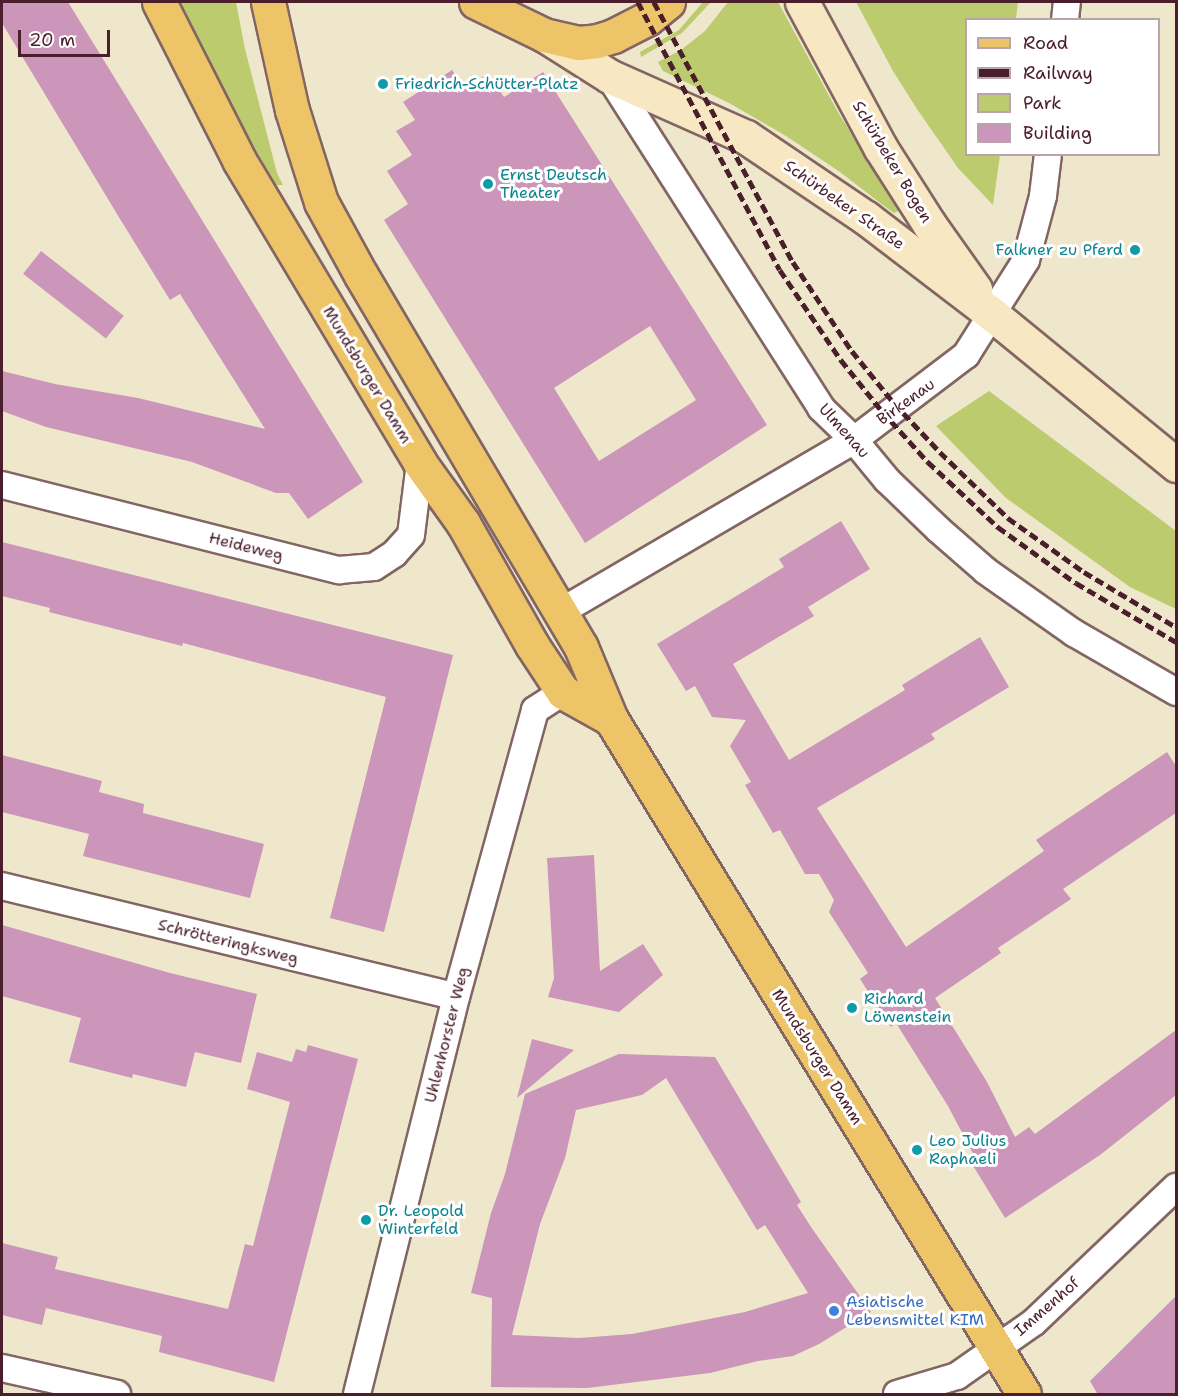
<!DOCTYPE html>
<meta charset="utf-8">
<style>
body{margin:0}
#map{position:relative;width:1178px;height:1396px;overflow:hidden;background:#eee7cc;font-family:"Shantell Sans",sans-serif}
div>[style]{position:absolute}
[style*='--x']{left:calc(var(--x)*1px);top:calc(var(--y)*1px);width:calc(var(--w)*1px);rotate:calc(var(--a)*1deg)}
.green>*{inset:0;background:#bccb6d}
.building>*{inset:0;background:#cb96b9;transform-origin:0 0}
.roads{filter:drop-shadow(2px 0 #836563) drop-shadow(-2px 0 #836563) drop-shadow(0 2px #836563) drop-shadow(0 -2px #836563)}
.minor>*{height:26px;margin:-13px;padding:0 13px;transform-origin:13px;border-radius:13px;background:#fff}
.secondary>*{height:33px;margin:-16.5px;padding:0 16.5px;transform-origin:16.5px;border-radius:16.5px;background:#f8e7c3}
.primary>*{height:33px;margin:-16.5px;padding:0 16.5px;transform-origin:16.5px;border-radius:16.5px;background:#eec469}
.rail>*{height:4.5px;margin-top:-2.25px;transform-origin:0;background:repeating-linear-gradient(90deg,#4a1f2b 0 9px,transparent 0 13.5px)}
.dots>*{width:16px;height:16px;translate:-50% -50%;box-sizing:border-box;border:3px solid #fff;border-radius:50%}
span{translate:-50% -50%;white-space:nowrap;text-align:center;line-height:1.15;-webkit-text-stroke:6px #fff;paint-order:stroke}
.culture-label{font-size:16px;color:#0d838f}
.left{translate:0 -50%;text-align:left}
.right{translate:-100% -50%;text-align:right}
.street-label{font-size:16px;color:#4a1f2b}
.shop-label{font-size:16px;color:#366cbe}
.frame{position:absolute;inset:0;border:3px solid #4a1f2b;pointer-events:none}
.legend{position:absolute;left:965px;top:18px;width:195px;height:138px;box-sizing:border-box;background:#fff;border:2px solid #b7a5aa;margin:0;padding:8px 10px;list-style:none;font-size:18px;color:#4a1f2b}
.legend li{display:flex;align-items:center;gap:12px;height:30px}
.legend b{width:30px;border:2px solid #b7a5aa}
.scale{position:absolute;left:18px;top:30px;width:92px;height:27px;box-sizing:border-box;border:3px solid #4a1f2b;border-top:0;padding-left:8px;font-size:18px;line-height:21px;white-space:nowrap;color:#4a1f2b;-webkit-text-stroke:4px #fff;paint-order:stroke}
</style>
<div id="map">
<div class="green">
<div style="clip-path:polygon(176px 2px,236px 2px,245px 49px,277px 173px,283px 185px,276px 185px,202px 56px)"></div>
<div style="clip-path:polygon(703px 2px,711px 2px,682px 33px,641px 57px,640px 52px,679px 30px)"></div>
<div style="clip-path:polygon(728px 2px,778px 2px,839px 114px,869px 162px,898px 202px,900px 210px,894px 213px,888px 209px,840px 172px,786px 136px,729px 103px,663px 71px,658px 62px,681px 50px,705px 31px)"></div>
<div style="clip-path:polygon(856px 2px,1018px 2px,1016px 19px,966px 20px,966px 154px,1000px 155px,993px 205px,958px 168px,917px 109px,893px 71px)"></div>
<div style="clip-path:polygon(989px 391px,1176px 531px,1176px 609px,1130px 587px,1006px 498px,936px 426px)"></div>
</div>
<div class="building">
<div style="clip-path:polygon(2px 2px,68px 2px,363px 482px,308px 519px,289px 493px,276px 493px,192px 462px,46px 427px,2px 411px,2px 371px,55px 384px,138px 398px,265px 429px,180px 294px,170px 300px,117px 214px,2px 23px)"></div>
<div style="clip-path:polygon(evenodd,452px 70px,464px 89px,488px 74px,504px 97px,543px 72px,767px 425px,585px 543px,384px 220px,408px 204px,387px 171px,412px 155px,396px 131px,415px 120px,403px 102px,452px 70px,650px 326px,696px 400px,599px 461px,554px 388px,650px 326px)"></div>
<div style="left:41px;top:251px;width:105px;height:29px;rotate:38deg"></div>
<div style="clip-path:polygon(841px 521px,870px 569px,808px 607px,814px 616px,733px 664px,789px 760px,905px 690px,902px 685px,980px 637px,1009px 687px,931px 734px,935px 739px,817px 808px,906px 947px,1044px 851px,1036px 840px,1167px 752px,1176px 766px,1176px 813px,1063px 889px,1071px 899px,998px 948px,1001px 953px,935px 998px,987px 1082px,1015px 1137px,1029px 1127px,1035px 1134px,1176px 1030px,1176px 1095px,1100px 1155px,1005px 1218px,972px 1164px,977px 1161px,948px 1106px,896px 1023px,891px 1027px,860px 979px,868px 973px,829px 912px,834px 900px,819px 874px,805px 874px,780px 830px,773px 833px,745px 785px,751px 782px,730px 746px,746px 720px,712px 717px,695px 686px,686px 691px,657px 644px,784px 567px,779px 559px)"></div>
<div style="clip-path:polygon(2px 542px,453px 655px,384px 932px,330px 918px,386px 697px,183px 643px,182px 646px,49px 612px,50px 608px,2px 596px)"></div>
<div style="clip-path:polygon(2px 755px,102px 781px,99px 792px,144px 804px,143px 813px,264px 844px,250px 898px,83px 856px,89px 834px,2px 812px)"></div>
<div style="clip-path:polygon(594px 855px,600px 971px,643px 944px,663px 975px,619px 1012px,548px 997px,554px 978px,547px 858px)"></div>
<div style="clip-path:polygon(2px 925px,170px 973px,257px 994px,241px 1063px,195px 1052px,186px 1087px,133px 1074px,132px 1078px,69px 1062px,81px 1018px,2px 996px)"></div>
<div style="clip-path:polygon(532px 1039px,574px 1050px,517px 1098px)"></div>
<div style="clip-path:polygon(308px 1045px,358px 1059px,274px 1382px,159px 1352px,162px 1336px,46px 1308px,42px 1325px,2px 1315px,2px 1243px,58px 1257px,55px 1269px,228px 1309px,245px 1244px,253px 1246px,290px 1102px,247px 1089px,257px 1052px,292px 1062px,296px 1049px,306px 1052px)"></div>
<div style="clip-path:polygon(evenodd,619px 1054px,715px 1057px,801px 1202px,797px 1205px,811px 1227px,871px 1312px,819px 1344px,793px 1356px,758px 1361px,710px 1373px,587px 1388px,491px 1387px,492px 1298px,471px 1293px,491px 1213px,505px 1174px,525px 1094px,619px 1054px,666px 1078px,757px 1230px,765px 1225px,808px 1293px,745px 1312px,632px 1334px,579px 1338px,512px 1335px,540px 1224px,565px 1158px,576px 1110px,642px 1095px,666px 1078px)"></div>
<div style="clip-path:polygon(1176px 1296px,1176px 1395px,1098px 1395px,1090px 1381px)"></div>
</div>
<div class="roads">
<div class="minor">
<div style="--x:1065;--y:20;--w:18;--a:-84"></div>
<div style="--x:609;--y:76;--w:394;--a:57.4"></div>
<div style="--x:821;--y:408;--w:46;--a:44.1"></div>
<div style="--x:854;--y:440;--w:52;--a:50.5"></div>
<div style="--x:887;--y:480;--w:72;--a:43.9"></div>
<div style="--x:939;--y:530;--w:62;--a:41.1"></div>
<div style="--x:986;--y:571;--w:108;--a:35.2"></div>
<div style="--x:1074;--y:633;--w:118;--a:30"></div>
<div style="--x:2;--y:485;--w:348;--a:14.2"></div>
<div style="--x:339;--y:570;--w:35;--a:-5"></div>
<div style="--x:374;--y:567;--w:24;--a:-33"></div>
<div style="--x:394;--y:554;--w:25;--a:-48"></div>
<div style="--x:411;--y:535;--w:73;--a:-82.9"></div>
<div style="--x:560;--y:612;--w:341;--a:-30.3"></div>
<div style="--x:854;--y:440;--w:141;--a:-37.2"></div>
<div style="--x:966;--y:355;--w:112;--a:-57.7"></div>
<div style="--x:1026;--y:260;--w:66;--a:-75.1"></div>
<div style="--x:1043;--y:196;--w:42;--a:-83.2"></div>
<div style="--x:2;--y:886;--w:467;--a:13.7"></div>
<div style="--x:2;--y:1368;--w:118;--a:12.7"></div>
<div style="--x:357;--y:1394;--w:409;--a:-76"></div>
<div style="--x:456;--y:997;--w:298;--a:-74.6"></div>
<div style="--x:535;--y:710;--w:33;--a:-33"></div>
<div style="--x:897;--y:1394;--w:63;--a:-16.7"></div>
<div style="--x:957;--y:1376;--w:94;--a:-35"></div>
<div style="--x:1034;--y:1322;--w:196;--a:-43.6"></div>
</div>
<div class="secondary">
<div style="--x:802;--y:2;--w:165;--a:61.7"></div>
<div style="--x:880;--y:147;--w:91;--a:57.5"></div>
<div style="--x:929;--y:224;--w:80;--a:54.7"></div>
<div style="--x:546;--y:36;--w:75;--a:32.4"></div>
<div style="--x:609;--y:76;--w:150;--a:24"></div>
<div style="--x:746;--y:137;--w:145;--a:34"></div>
<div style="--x:866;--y:218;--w:160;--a:37.4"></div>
<div style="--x:993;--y:315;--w:237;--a:39.3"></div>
</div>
<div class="primary">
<div style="--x:159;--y:2;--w:177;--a:63.1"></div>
<div style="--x:239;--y:160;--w:353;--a:59.1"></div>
<div style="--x:420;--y:463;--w:74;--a:54.4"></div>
<div style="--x:463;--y:523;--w:140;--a:60.5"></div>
<div style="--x:532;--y:645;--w:56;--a:56.6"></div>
<div style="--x:563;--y:692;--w:55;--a:29.4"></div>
<div style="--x:268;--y:2;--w:111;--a:77.5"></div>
<div style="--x:292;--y:110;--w:96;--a:72.5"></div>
<div style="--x:321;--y:202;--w:83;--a:61.3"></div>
<div style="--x:361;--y:275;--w:432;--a:59.4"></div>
<div style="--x:581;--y:647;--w:78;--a:67.4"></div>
<div style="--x:611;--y:719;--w:791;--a:58.54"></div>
<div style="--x:476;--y:2;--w:76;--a:25.9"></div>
<div style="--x:544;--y:35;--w:36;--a:13"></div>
<div style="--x:579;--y:43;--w:18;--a:-6"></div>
<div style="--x:597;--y:41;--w:17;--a:-17"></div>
<div style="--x:613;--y:36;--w:38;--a:-27"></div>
<div style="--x:647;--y:19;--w:27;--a:-39"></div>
</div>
</div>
<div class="rail">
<div style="--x:638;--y:2;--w:303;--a:62.1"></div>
<div style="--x:780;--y:270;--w:109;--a:55.9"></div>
<div style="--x:841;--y:360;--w:65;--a:51.2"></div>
<div style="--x:882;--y:411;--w:69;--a:48"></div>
<div style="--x:928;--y:462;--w:96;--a:42.9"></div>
<div style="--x:998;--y:527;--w:96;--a:35.7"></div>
<div style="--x:1076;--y:583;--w:116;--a:30.5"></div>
<div style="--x:654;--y:2;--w:295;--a:61.9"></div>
<div style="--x:793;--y:262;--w:107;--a:56.5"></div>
<div style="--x:852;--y:351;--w:67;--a:51.1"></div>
<div style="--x:894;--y:403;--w:67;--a:46.8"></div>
<div style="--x:940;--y:452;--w:95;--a:44.1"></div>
<div style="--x:1008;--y:518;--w:93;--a:35.4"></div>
<div style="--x:1084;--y:572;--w:107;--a:30.9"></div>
</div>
<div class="dots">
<div style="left:383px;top:84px;background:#0f9aa8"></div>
<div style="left:488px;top:184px;background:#0f9aa8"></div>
<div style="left:1135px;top:250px;background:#0f9aa8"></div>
<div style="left:852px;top:1008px;background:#0f9aa8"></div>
<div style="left:917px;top:1150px;background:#0f9aa8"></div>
<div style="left:366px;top:1220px;background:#0f9aa8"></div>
<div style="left:834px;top:1311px;background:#3f7fe0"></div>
</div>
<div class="culture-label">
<span class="left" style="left:395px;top:84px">Friedrich-Schütter-Platz</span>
<span class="left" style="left:500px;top:184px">Ernst Deutsch<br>Theater</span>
<span class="right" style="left:1123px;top:250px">Falkner zu Pferd</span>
<span class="left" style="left:864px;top:1008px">Richard<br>Löwenstein</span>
<span class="left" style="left:929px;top:1150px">Leo Julius<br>Raphaeli</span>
<span class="left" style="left:378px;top:1220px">Dr. Leopold<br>Winterfeld</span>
</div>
<div class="street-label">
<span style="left:892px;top:162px;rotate:59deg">Schürbeker Bogen</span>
<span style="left:844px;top:205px;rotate:35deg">Schürbeker Straße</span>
<span style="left:367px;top:375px;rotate:59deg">Mundsburger Damm</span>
<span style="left:906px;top:402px;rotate:-36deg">Birkenau</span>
<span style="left:844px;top:431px;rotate:48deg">Ulmenau</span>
<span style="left:246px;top:547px;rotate:14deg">Heideweg</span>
<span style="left:228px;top:942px;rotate:14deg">Schrötteringksweg</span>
<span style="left:447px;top:1035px;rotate:-76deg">Uhlenhorster Weg</span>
<span style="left:817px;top:1057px;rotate:58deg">Mundsburger Damm</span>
<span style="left:1047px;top:1307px;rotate:-41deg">Immenhof</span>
</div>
<div class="shop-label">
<span class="left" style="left:846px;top:1311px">Asiatische<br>Lebensmittel KIM</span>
</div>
<div class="frame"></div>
<ul class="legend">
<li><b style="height:8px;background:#eec469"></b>Road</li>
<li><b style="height:8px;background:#4a1f2b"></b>Railway</li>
<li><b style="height:16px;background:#bccb6d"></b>Park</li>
<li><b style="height:16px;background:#cb96b9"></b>Building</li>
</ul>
<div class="scale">20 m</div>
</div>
